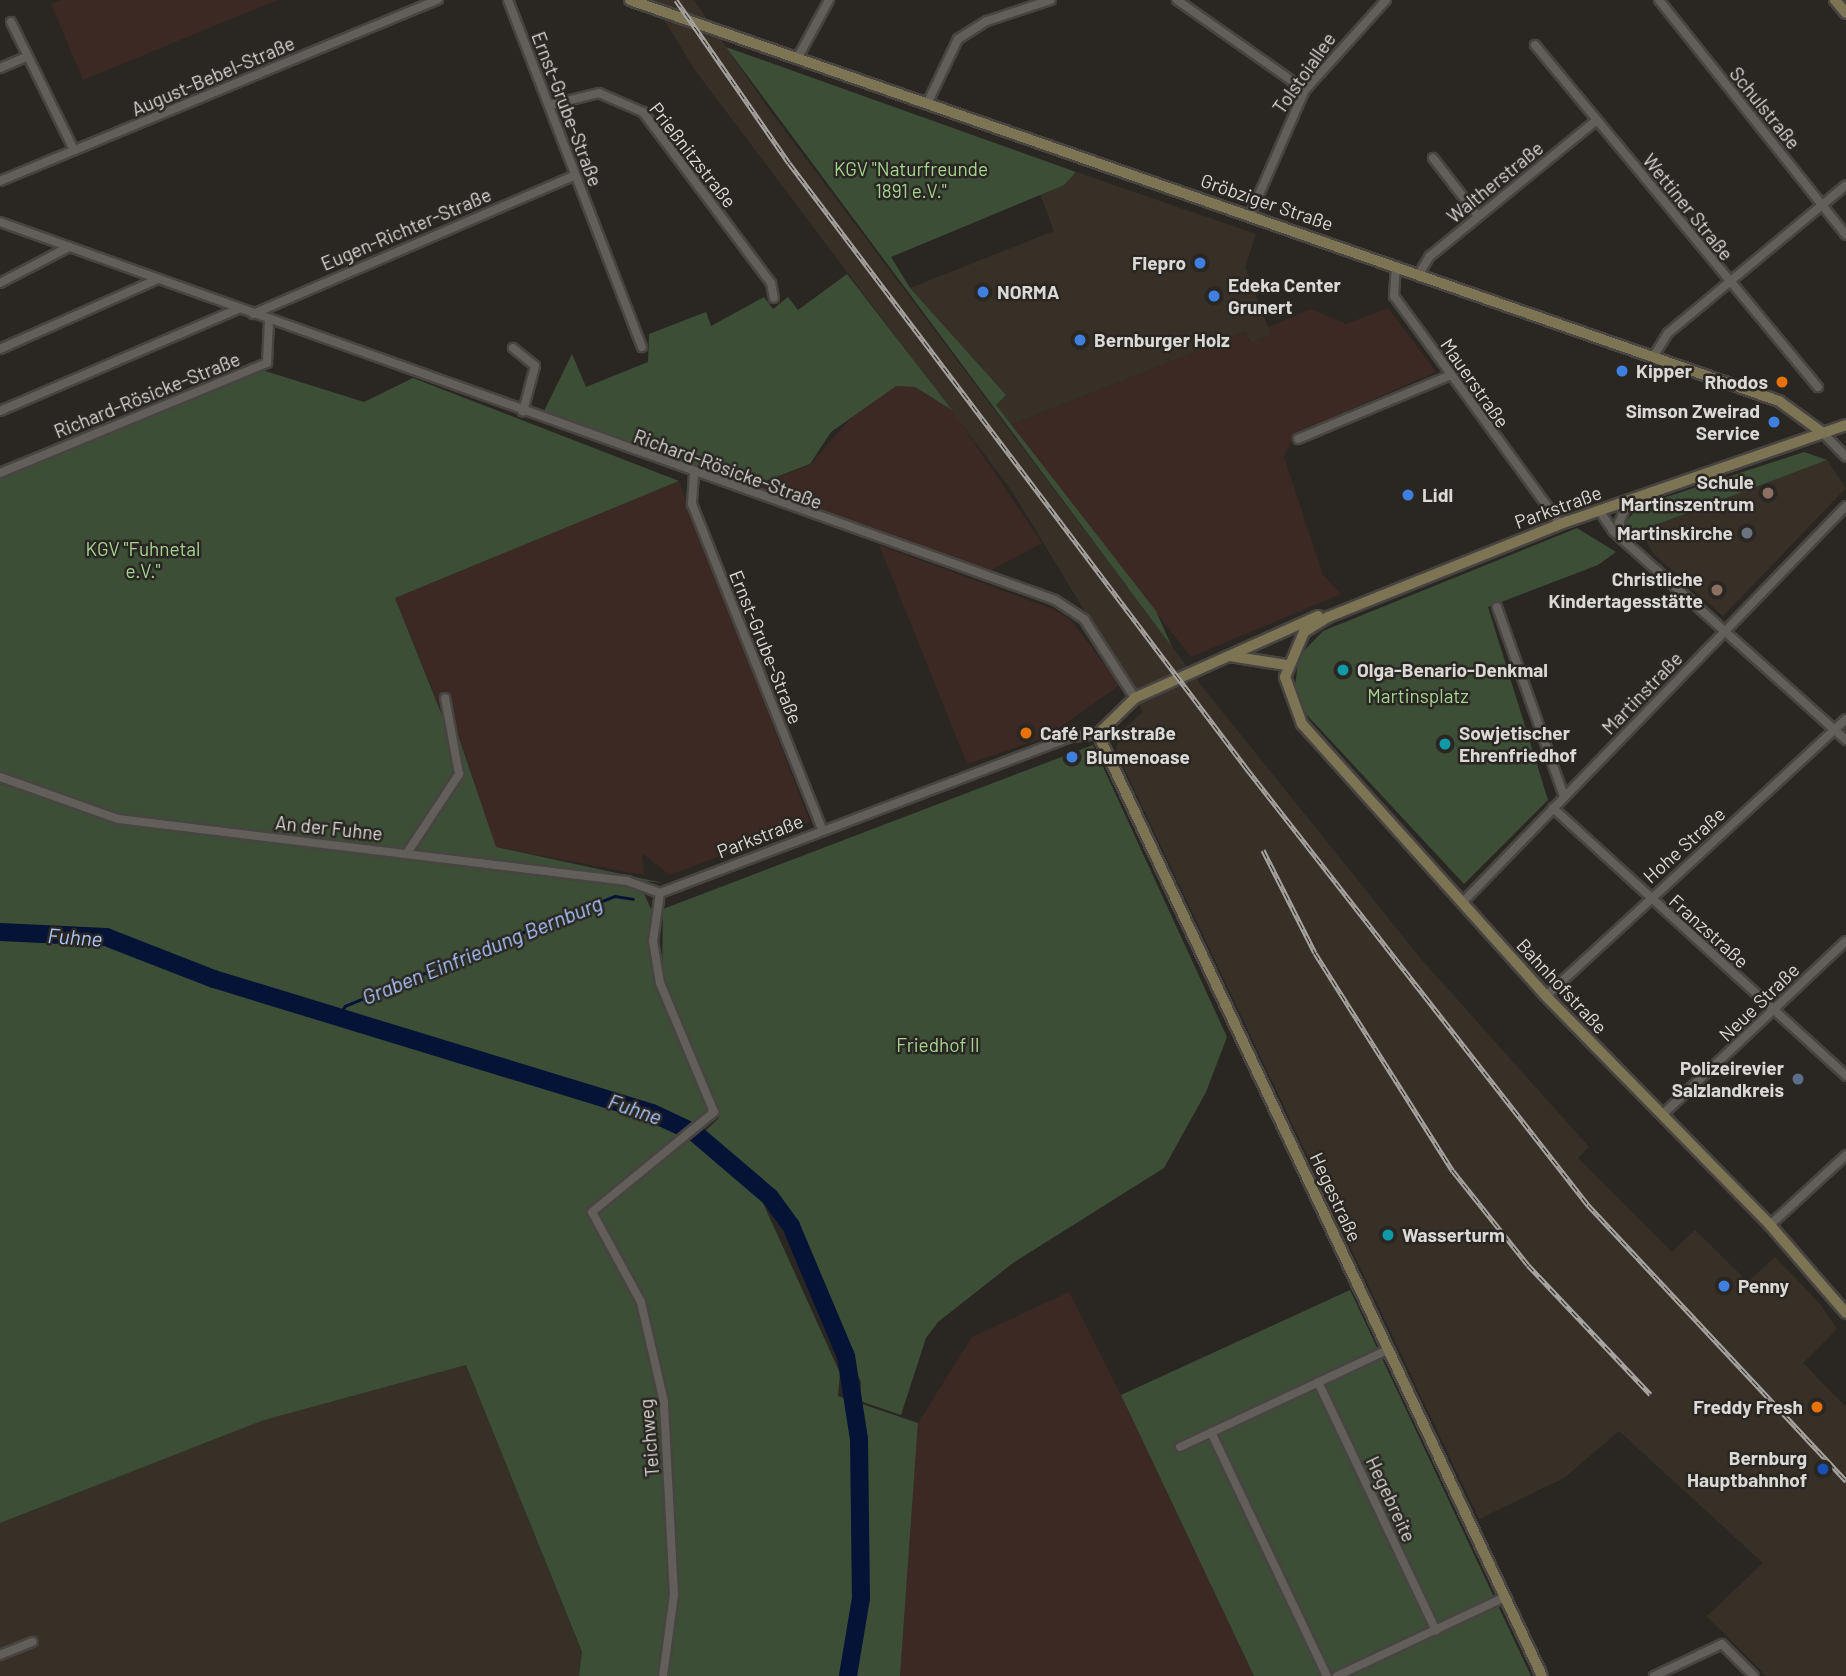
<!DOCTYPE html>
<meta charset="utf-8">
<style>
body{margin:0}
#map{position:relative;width:1846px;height:1676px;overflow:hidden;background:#2a2723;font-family:Barlow,sans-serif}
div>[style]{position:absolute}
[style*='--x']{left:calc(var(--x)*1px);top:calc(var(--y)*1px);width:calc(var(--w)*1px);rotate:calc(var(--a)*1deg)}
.built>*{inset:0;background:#373027}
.industrial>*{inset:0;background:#3c2924}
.green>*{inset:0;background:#3c4e35}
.stream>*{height:2.5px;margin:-1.25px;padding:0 1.25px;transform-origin:1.25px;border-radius:1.25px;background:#041336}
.river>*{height:18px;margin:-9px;padding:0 9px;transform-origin:9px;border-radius:9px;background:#041336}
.roads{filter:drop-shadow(2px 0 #474441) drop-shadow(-2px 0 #474441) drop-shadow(0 2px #474441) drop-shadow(0 -2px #474441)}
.street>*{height:8px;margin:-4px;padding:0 4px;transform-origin:4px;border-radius:4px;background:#625e59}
.secondary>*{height:10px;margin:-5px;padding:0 5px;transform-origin:5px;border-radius:5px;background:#7d7454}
.rail>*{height:5px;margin-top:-2.5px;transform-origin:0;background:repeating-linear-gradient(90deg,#2a2723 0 8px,#a6a3a0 0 16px);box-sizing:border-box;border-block:2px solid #a6a3a0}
.dots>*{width:19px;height:19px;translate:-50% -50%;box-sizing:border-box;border:4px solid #2a2723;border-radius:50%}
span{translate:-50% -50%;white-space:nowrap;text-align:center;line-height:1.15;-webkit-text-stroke:5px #2a2723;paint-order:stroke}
.street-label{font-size:19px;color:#dbd9d6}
.park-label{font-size:19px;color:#a5d491}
.poi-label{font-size:19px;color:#dbd9d6;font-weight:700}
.right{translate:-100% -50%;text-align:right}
.left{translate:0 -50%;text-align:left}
.water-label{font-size:21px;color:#a9c6fc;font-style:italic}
</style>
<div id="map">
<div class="built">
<div style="clip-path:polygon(652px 0,694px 0,770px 111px,1200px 684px,1422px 960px,1589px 1147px,1578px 1158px,1672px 1252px,1695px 1230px,1748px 1282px,1775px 1257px,1820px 1304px,1837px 1329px,1803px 1363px,1846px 1407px,1846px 1676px,1766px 1676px,1707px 1616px,1763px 1563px,1619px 1431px,1564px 1478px,1479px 1519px,1116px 751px,1121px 731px,1143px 712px,1124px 676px,1012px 491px,695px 70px)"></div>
<div style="clip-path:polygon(1076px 172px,1256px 234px,1245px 267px,1271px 335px,1251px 343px,1245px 332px,1011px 425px,995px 405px,1006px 395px,910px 288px,1054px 231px,1040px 194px)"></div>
<div style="clip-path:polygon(1827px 460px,1846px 488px,1723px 616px,1653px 553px,1640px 530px)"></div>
<div style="clip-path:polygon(466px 1365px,582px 1653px,579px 1676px,0 1676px,0 1523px,264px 1419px)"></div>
</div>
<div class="industrial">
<div style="clip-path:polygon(61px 0,277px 0,83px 80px,51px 4px)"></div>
<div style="clip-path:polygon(1388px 308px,1436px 372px,1296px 433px,1284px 457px,1323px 575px,1341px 594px,1191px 657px,1011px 425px,1245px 332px,1251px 343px,1271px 335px,1268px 327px,1311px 309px,1346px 324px)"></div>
<div style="clip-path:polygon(896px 386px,915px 387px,952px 410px,1042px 543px,986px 573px,749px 488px,810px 465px,864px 403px)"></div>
<div style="clip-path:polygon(679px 481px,810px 822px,670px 875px,642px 853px,644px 875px,496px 847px,453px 717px,445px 720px,395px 598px)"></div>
<div style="clip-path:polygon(879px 545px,1053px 609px,1070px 619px,1120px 685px,1046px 737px,967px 764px)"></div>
<div style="clip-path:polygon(1069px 1292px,1121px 1395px,1254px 1676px,900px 1676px,918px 1423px,972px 1337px)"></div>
</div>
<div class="green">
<div style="clip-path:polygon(726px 47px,1076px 172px,1064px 185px,891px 257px,910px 288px,1006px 395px,996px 405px,1156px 611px,1172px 647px)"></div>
<div style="clip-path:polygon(847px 274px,952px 410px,915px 387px,896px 386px,831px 432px,810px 464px,748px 488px,543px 413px,572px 354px,586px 387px,648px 362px,649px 334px,706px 312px,711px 326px,764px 297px,773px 309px,788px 297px,798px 310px)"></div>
<div style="clip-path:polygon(262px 370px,364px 402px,413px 378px,679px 481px,395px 598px,444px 720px,452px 717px,496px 847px,663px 883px,138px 819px,0 774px,0 477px)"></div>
<div style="clip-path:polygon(1804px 452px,1827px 460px,1629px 535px,1625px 523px,1639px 506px)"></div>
<div style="clip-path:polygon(1577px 528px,1616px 552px,1598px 565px,1488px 607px,1548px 800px,1464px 884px,1306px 714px,1294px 693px,1299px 656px,1323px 631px)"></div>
<div style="clip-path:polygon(evenodd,1093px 745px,1227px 1037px,1206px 1092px,1164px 1168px,1013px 1263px,938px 1322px,926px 1338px,901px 1415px,860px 1401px,861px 1382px,764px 1194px,731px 1166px,759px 1194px,840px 1373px,838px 1396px,918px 1423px,900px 1676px,579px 1676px,582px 1652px,466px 1365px,264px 1420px,0 1523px,0 784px,136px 827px,642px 889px,651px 909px,656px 990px,708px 1108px,691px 1125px,701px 1135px,719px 1118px,662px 981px,663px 909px,1093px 745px,74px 929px,119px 937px,204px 971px,74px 930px,74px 929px,1093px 745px,233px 979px,335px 1007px,673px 1119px,233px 980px,233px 979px)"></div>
<div style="clip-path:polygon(1350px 1290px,1531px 1676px,1254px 1676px,1121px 1395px)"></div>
</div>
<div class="stream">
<div style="--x:338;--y:1016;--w:12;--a:-55"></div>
<div style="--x:345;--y:1006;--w:214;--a:-22.5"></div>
<div style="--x:543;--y:924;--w:77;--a:-21.3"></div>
<div style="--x:615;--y:896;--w:18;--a:9"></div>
</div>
<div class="river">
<div style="--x:0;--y:932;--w:106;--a:2.7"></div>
<div style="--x:106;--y:937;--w:116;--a:21.3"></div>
<div style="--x:214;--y:979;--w:458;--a:17"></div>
<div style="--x:652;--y:1113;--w:47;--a:24.9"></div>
<div style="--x:695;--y:1133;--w:99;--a:40.5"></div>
<div style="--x:770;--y:1197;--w:36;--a:54"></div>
<div style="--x:791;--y:1226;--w:141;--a:67.1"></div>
<div style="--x:846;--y:1356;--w:84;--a:81.1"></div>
<div style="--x:859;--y:1439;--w:159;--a:89.3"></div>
<div style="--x:861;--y:1598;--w:79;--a:99.5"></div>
</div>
<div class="roads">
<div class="street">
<div style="--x:508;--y:0;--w:372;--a:68.9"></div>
<div style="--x:1177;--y:0;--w:156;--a:35.1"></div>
<div style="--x:1659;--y:0;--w:300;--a:51.5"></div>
<div style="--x:11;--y:22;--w:143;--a:63.8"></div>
<div style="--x:1535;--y:45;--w:444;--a:50.4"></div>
<div style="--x:797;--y:59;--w:67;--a:-61.5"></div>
<div style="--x:0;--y:68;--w:28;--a:-23"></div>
<div style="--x:927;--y:104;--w:72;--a:-64.5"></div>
<div style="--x:958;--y:39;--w:34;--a:-32"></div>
<div style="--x:987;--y:21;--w:67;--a:-18.2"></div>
<div style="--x:550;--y:105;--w:50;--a:-13.8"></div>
<div style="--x:599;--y:93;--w:48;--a:23.4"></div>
<div style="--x:643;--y:112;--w:214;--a:53.2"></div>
<div style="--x:771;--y:283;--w:15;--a:79"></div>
<div style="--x:1433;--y:158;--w:73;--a:52.2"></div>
<div style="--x:0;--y:181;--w:474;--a:-22.5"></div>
<div style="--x:1250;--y:215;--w:137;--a:-66.3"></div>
<div style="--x:1305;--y:90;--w:121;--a:-48"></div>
<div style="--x:0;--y:222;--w:1121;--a:19.71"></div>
<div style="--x:1055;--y:600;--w:35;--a:33"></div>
<div style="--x:1084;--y:619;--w:94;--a:57.2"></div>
<div style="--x:1396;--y:266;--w:30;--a:94"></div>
<div style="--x:1394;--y:296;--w:282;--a:53.9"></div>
<div style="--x:1419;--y:274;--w:21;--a:-59"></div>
<div style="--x:1430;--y:256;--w:215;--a:-39.2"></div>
<div style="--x:0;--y:283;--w:78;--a:-27.6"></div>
<div style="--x:253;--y:314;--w:349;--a:-23.3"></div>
<div style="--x:513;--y:348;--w:28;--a:39"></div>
<div style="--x:535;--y:366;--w:47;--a:104.9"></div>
<div style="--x:0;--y:349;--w:173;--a:-23.9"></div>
<div style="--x:1653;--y:357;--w:28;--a:-58"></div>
<div style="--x:1668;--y:333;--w:231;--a:-39.7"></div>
<div style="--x:0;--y:411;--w:259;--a:-23.2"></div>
<div style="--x:1823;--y:433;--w:33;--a:46"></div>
<div style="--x:1298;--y:439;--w:166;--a:-22.7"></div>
<div style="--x:0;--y:473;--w:289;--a:-22.4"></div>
<div style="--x:267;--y:363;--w:43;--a:-87.3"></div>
<div style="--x:694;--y:474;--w:30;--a:94"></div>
<div style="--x:692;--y:504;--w:352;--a:68.2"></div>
<div style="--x:1599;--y:510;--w:25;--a:56"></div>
<div style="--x:1613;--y:531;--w:313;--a:41.9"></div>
<div style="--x:1624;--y:538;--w:16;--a:-108"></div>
<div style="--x:1619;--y:523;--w:25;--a:-67"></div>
<div style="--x:1497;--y:607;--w:201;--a:70.5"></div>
<div style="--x:0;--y:777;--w:125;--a:19.6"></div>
<div style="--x:118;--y:819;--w:513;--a:6.94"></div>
<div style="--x:627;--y:881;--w:35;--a:20"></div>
<div style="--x:1553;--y:808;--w:397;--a:42.4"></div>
<div style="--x:407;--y:853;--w:95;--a:-56.6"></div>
<div style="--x:459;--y:774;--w:77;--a:-100.4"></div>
<div style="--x:1462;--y:903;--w:552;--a:-45.95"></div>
<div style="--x:1546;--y:996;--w:408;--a:-42.7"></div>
<div style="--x:1662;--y:1115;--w:253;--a:-43.4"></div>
<div style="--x:1770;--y:1225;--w:103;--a:-42.6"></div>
<div style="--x:1318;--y:1382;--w:275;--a:64.6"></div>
<div style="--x:1211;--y:1432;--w:270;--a:64.6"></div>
<div style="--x:1180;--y:1447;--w:231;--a:-25.1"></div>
<div style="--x:0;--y:1655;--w:35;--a:-22"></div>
<div style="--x:663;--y:1676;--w:82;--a:-82.3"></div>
<div style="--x:674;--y:1595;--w:193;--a:-93"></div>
<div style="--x:664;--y:1402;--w:103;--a:-103"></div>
<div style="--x:641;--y:1302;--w:102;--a:-118.6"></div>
<div style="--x:592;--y:1212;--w:158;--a:-39.3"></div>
<div style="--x:714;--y:1112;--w:140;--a:-112.7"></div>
<div style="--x:660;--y:983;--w:43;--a:-99.5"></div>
<div style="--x:653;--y:941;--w:49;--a:-81.7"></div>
<div style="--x:660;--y:893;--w:440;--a:-20.8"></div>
<div style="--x:1071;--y:737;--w:27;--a:-6"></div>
<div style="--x:1337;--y:1676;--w:186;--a:-25.2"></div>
<div style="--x:1654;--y:1676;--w:75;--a:-25.2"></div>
<div style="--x:1722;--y:1644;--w:45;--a:45"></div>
</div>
<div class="secondary">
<div style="--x:630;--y:0;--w:1217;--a:19.24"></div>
<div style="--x:1779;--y:401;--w:54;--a:36"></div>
<div style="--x:1835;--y:0;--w:17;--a:50"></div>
<div style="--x:1846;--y:425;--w:294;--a:160.9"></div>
<div style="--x:1568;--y:521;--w:258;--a:158.2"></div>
<div style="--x:1328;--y:617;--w:28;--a:148"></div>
<div style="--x:1304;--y:632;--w:49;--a:112.9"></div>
<div style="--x:1285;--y:677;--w:50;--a:70.1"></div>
<div style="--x:1302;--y:724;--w:365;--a:48.1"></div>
<div style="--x:1546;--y:996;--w:320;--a:45.6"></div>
<div style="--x:1770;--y:1225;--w:116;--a:49.2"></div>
<div style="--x:1318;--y:616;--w:201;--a:155.9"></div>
<div style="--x:1135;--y:698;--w:52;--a:135.8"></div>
<div style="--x:1098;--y:734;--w:1041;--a:64.76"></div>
<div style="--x:1230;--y:656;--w:57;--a:9.1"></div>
</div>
</div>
<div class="rail">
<div style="--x:676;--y:0;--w:198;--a:55.3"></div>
<div style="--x:789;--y:163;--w:760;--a:52.92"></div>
<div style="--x:1247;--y:769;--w:554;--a:51.97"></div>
<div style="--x:1588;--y:1205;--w:378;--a:46.9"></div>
<div style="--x:1263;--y:850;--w:115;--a:63.2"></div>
<div style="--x:1315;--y:953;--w:258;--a:57.7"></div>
<div style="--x:1453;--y:1171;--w:120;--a:51.4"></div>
<div style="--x:1528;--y:1265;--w:178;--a:46.6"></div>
</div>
<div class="dots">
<div style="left:1200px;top:263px;background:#3f7fe0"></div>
<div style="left:983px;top:292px;background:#3f7fe0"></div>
<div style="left:1214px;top:296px;background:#3f7fe0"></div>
<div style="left:1080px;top:340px;background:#3f7fe0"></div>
<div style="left:1622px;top:371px;background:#3f7fe0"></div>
<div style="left:1782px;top:382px;background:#e8710a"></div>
<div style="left:1774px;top:422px;background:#3f7fe0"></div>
<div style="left:1768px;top:493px;background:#8d6e63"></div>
<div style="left:1408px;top:495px;background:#3f7fe0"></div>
<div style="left:1747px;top:533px;background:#6b7280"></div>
<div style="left:1717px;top:590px;background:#8d6e63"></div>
<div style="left:1343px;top:670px;background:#0f9aa8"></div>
<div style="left:1026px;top:733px;background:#e8710a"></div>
<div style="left:1445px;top:744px;background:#0f9aa8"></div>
<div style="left:1072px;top:757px;background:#3f7fe0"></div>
<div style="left:1798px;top:1079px;background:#5c6f8a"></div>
<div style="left:1388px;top:1235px;background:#0f9aa8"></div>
<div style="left:1724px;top:1286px;background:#3f7fe0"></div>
<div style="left:1817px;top:1407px;background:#e8710a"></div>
<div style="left:1823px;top:1469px;background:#1a4fb4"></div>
</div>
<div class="street-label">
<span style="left:1304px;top:73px;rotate:-55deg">Tolstoiallee</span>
<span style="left:213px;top:76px;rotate:-23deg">August-Bebel-Straße</span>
<span style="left:1765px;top:108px;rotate:51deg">Schulstraße</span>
<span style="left:567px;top:109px;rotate:69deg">Ernst-Grube-Straße</span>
<span style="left:693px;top:155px;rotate:52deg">Prießnitzstraße</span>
<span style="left:1495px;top:182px;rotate:-39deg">Waltherstraße</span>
<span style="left:1267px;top:202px;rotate:19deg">Gröbziger Straße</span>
<span style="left:1688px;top:207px;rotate:51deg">Wettiner Straße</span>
<span style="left:406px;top:229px;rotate:-23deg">Eugen-Richter-Straße</span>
<span style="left:1475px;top:383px;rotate:55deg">Mauerstraße</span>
<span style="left:147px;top:395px;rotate:-22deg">Richard-Rösicke-Straße</span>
<span style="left:728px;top:469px;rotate:20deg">Richard-Rösicke-Straße</span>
<span style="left:1558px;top:507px;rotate:-20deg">Parkstraße</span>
<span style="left:766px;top:647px;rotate:68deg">Ernst-Grube-Straße</span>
<span style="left:1642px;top:693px;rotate:-46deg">Martinstraße</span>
<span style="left:329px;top:828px;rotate:6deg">An der Fuhne</span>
<span style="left:760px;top:836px;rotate:-21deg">Parkstraße</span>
<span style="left:1684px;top:845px;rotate:-42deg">Hohe Straße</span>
<span style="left:1709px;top:931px;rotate:42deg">Franzstraße</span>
<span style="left:1562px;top:986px;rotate:47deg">Bahnhofstraße</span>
<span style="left:1759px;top:1002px;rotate:-44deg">Neue Straße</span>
<span style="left:1336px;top:1197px;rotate:65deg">Hegestraße</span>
<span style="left:649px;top:1438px;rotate:-95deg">Teichweg</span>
<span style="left:1391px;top:1499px;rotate:65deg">Hegebreite</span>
</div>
<div class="park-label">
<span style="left:911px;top:180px">KGV "Naturfreunde<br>1891 e.V."</span>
<span style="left:143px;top:560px">KGV "Fuhnetal<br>e.V."</span>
<span style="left:1418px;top:696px">Martinsplatz</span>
<span style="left:938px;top:1045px">Friedhof II</span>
</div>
<div class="poi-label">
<span class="right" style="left:1186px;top:263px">Flepro</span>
<span class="left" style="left:1228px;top:296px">Edeka Center<br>Grunert</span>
<span class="left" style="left:997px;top:292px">NORMA</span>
<span class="left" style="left:1094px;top:340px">Bernburger Holz</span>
<span class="left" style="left:1636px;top:371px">Kipper</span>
<span class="right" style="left:1768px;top:382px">Rhodos</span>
<span class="right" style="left:1760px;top:422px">Simson Zweirad<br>Service</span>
<span class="right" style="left:1754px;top:493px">Schule<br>Martinszentrum</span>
<span class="left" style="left:1422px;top:495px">Lidl</span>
<span class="right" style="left:1733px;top:533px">Martinskirche</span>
<span class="right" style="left:1703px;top:590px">Christliche<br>Kindertagesstätte</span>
<span class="left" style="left:1357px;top:670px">Olga-Benario-Denkmal</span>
<span class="left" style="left:1040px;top:733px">Café Parkstraße</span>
<span class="left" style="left:1459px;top:744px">Sowjetischer<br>Ehrenfriedhof</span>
<span class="left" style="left:1086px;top:757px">Blumenoase</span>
<span class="right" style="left:1784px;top:1079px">Polizeirevier<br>Salzlandkreis</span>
<span class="left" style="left:1402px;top:1235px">Wasserturm</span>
<span class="left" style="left:1738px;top:1286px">Penny</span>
<span class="right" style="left:1803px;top:1407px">Freddy Fresh</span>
<span class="right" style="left:1807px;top:1469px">Bernburg<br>Hauptbahnhof</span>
</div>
<div class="water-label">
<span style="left:75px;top:937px;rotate:4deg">Fuhne</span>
<span style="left:482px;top:950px;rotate:-22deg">Graben Einfriedung Bernburg</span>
<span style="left:635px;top:1109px;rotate:19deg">Fuhne</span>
</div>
</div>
